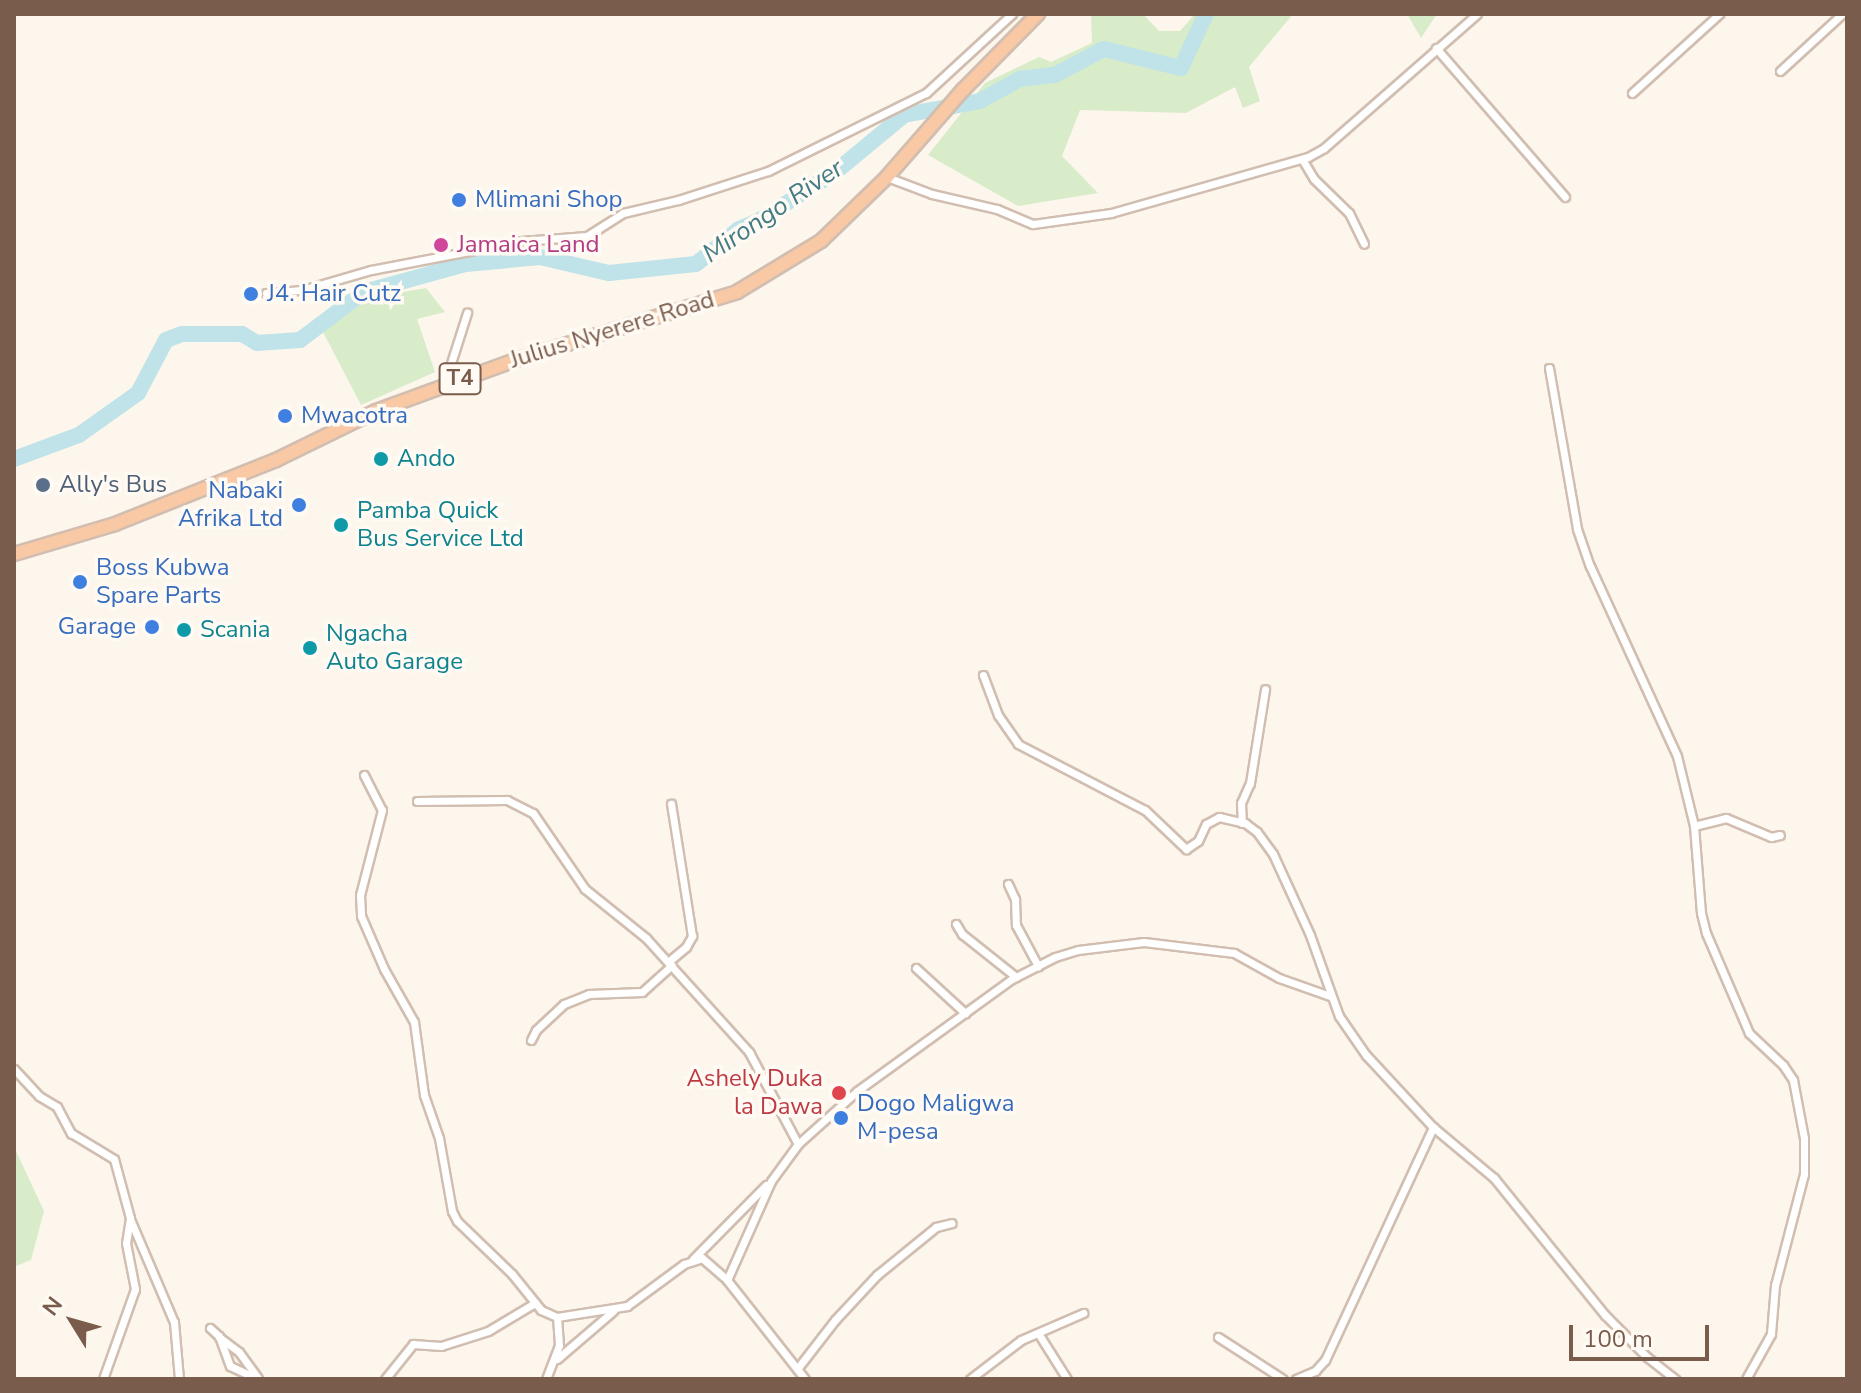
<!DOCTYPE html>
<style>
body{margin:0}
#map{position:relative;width:1861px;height:1393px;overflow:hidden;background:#fdf6ec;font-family:"Nunito Sans",sans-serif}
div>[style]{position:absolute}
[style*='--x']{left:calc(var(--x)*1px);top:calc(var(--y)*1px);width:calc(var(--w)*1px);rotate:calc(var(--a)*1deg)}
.green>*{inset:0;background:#d8ecc9}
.river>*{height:16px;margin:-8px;padding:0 8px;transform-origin:8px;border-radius:8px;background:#bfe3e8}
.roads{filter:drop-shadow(2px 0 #d1beb0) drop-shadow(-2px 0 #d1beb0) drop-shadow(0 2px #d1beb0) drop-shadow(0 -2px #d1beb0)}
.minor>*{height:7px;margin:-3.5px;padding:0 3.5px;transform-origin:3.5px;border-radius:3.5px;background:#fff}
.trunk>*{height:12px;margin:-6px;padding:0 6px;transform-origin:6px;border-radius:6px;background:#f9c8a4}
.dots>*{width:22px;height:22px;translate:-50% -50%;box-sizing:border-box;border:4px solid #fffaf3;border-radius:50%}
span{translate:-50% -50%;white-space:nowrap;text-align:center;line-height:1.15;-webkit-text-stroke:7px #fffaf3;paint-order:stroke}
.shield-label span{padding:2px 6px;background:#fffaf3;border:2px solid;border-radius:6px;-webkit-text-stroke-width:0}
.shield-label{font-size:22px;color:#7a5c4d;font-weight:700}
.shop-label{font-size:24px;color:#366cbe}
.left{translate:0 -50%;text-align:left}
.right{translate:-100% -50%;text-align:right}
.hotel-label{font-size:24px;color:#b23c85}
.street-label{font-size:24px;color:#7a5c4d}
.culture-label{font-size:24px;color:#0d838f}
.service-label{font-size:24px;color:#4e5e75}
.health-label{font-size:24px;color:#be3a42}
.water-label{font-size:26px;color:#437c86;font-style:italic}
.frame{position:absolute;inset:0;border:16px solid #7a5c4d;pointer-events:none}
.north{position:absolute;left:32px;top:1281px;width:80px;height:80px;-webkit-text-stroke:6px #fffaf3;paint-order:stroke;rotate:307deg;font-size:22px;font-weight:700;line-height:32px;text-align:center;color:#7a5c4d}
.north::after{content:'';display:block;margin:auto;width:28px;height:36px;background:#7a5c4d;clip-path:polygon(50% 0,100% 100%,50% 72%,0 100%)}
.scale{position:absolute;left:1569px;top:1325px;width:140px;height:36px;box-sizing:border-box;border:4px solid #7a5c4d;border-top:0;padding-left:10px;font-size:24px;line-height:28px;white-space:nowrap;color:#7a5c4d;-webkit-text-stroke:6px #fffaf3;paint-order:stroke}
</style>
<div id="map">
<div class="green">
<div style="clip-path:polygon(1091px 14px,1143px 14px,1159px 31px,1180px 31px,1195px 14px,1293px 14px,1249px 67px,1260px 101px,1243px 108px,1235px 87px,1186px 113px,1080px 110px,1062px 156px,1098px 193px,1018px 206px,928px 155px,985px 83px,1039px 57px,1051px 62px,1092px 43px)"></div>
<div style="clip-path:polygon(1407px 14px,1437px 14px,1421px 38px)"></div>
<div style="clip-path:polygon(426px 288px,445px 312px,417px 319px,435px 372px,361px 405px,323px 332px,368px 298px)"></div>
<div style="clip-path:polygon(14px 1147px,44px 1211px,31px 1260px,14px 1267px)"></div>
</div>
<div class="river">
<div style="--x:14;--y:459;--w:69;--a:-20.3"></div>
<div style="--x:79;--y:435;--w:72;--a:-35.4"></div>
<div style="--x:138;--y:393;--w:60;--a:-62.2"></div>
<div style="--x:166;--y:340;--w:17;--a:-21"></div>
<div style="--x:182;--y:334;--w:60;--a:0"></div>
<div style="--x:242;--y:334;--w:17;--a:31"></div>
<div style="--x:257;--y:343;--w:43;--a:-4"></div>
<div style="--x:300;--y:340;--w:80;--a:-36.9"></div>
<div style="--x:364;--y:292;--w:106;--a:-15.4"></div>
<div style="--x:466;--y:264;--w:74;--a:-5.4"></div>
<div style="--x:540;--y:257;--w:71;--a:13.1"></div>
<div style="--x:609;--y:273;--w:87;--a:-5.9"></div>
<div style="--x:696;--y:264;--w:55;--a:-39.1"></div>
<div style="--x:739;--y:229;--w:23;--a:-23"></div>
<div style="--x:760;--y:220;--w:88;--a:-32.4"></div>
<div style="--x:834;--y:173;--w:91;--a:-39.6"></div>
<div style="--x:904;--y:115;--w:77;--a:-10.4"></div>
<div style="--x:980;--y:101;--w:46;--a:-28.8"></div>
<div style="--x:1020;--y:79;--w:35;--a:-7"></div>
<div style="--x:1055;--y:75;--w:55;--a:-28"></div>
<div style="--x:1104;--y:49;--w:79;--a:13.9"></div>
<div style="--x:1181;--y:68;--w:60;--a:-65.2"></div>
</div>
<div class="roads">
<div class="minor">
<div style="--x:1436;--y:48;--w:197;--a:49.1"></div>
<div style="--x:1780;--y:71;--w:84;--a:-42.6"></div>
<div style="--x:1632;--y:93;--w:118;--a:-42.2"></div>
<div style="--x:1302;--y:159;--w:23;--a:59"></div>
<div style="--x:1314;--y:179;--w:49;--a:44.2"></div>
<div style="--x:1349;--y:213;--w:34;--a:64"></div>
<div style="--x:887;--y:177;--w:48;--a:20.7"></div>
<div style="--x:932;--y:194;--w:67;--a:13"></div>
<div style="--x:997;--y:209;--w:39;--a:23"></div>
<div style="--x:1033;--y:224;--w:79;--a:-8"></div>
<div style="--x:1111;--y:213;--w:205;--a:-15.9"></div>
<div style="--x:1308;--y:157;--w:18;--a:-29"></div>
<div style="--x:1324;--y:148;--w:203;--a:-41.2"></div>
<div style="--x:266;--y:293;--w:36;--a:-5"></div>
<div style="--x:302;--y:290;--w:72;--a:-16.2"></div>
<div style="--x:371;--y:270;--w:153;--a:-10.9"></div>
<div style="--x:521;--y:241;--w:66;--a:-4.3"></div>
<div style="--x:587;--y:236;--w:43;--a:-32.6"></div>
<div style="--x:623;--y:213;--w:57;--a:-13.3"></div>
<div style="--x:678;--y:200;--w:95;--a:-17.9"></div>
<div style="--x:768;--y:171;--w:176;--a:-26.3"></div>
<div style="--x:926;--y:93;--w:117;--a:-42.6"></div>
<div style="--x:1549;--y:368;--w:163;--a:80.1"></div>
<div style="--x:1577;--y:529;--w:39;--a:71"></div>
<div style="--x:1590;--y:566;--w:209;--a:65.4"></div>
<div style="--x:1677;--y:756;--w:72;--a:76.3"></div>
<div style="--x:1694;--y:826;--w:87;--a:85.4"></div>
<div style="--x:1701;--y:913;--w:21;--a:76"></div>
<div style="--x:1706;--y:933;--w:109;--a:66.7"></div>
<div style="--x:1749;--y:1033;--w:47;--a:43.3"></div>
<div style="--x:1783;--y:1065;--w:18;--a:56"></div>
<div style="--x:1793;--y:1080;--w:59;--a:79.3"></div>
<div style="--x:1804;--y:1138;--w:36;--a:90"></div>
<div style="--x:1804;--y:1174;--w:115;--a:104.6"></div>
<div style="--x:1775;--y:1285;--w:49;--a:94.7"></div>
<div style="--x:1771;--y:1334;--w:51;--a:119.1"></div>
<div style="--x:444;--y:385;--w:76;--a:-72.3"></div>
<div style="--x:983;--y:675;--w:43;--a:69.4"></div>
<div style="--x:998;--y:715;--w:35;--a:55"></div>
<div style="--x:1018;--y:744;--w:143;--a:27.5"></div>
<div style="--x:1145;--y:810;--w:57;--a:43.6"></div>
<div style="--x:1186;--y:849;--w:14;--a:-34"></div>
<div style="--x:1198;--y:841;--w:19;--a:-65"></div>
<div style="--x:1206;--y:824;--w:15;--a:-28"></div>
<div style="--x:1219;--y:817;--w:27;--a:13"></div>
<div style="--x:1245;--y:823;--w:15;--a:37"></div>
<div style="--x:1257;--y:832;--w:27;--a:54"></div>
<div style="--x:1273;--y:854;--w:89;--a:65.4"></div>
<div style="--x:1310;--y:935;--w:86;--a:70.3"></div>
<div style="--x:1339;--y:1016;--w:47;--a:55.3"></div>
<div style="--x:1366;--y:1055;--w:98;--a:47.1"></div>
<div style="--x:1433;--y:1127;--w:80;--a:39.9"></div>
<div style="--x:1494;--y:1178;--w:176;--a:51"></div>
<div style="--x:1605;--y:1315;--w:59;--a:45"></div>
<div style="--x:1647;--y:1357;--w:36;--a:38"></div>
<div style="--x:364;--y:775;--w:39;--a:63"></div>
<div style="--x:382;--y:810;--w:88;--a:104.5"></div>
<div style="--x:360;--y:895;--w:21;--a:87"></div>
<div style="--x:361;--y:916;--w:58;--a:66.5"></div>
<div style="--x:384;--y:969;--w:61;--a:60.5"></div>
<div style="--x:414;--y:1022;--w:74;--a:82.2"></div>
<div style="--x:424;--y:1095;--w:46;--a:70.8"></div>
<div style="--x:439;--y:1138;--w:74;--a:79.9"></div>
<div style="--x:452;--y:1211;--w:11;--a:63"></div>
<div style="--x:457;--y:1221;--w:76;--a:43.9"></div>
<div style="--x:512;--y:1274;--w:46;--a:51.1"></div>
<div style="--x:541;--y:1310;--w:17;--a:24"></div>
<div style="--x:557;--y:1317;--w:71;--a:-8.9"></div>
<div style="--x:627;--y:1306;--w:71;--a:-36.4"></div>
<div style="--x:684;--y:1264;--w:19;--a:-18"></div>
<div style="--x:702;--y:1258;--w:33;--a:41"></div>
<div style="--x:727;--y:1280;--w:126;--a:51.8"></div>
<div style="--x:417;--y:801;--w:90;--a:-0.6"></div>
<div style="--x:507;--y:800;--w:29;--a:27"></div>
<div style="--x:533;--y:813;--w:92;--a:55.6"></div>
<div style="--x:585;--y:889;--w:78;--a:38.8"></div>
<div style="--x:646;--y:938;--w:154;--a:47.9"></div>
<div style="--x:749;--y:1052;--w:104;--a:62"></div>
<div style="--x:1242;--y:823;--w:20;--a:-93"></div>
<div style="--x:1241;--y:803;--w:22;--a:-66"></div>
<div style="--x:1250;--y:783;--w:95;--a:-80.9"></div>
<div style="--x:1694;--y:826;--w:33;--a:-14"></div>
<div style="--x:1726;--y:818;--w:49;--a:22.9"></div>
<div style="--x:1771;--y:837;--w:9;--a:-13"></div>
<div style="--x:1008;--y:884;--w:17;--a:65"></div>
<div style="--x:1015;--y:899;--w:26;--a:88"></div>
<div style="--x:1016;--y:925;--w:47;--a:61.8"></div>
<div style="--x:956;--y:924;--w:12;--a:59"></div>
<div style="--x:962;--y:934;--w:69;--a:38.5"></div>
<div style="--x:668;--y:962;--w:23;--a:-40"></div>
<div style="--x:686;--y:947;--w:13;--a:-61"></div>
<div style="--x:692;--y:936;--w:134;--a:-99"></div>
<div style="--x:916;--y:968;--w:67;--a:42.6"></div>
<div style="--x:531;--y:1040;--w:11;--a:-63"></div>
<div style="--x:536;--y:1030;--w:38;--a:-43"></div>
<div style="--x:564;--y:1004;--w:27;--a:-22"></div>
<div style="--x:589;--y:994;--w:53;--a:-2.2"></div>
<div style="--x:642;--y:992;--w:40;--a:-42"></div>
<div style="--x:14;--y:1069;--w:37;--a:47"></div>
<div style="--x:39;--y:1096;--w:21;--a:31"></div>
<div style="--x:57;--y:1107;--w:30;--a:62"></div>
<div style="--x:71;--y:1133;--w:50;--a:31.2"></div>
<div style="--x:114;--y:1159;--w:61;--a:74.8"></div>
<div style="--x:130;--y:1218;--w:25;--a:99"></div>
<div style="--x:126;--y:1243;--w:47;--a:78.9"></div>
<div style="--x:135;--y:1289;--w:96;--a:109.6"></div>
<div style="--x:130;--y:1219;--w:112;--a:66.9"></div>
<div style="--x:174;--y:1322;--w:57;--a:85"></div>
<div style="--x:693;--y:1259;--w:104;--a:-45.4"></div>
<div style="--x:727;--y:1280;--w:108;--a:-66"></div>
<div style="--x:771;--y:1181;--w:46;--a:-53.9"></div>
<div style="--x:798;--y:1144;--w:79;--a:-41.9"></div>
<div style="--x:857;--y:1091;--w:191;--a:-35.9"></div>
<div style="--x:1012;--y:979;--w:48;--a:-27.1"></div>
<div style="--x:1055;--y:957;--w:24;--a:-17"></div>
<div style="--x:1078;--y:950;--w:66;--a:-6.9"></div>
<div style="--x:1144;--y:942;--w:91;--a:7"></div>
<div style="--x:1234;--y:953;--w:51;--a:29.1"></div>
<div style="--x:1279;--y:978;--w:54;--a:19.4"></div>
<div style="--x:210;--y:1328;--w:12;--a:42"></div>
<div style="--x:219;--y:1336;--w:32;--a:70"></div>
<div style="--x:230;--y:1366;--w:31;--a:25"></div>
<div style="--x:1038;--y:1333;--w:54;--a:57.8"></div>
<div style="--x:219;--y:1337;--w:25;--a:37"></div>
<div style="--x:239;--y:1352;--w:31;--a:54"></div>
<div style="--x:1218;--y:1337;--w:77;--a:32.9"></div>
<div style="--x:557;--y:1359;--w:74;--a:-40.6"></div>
<div style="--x:797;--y:1369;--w:62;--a:-52.2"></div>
<div style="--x:835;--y:1320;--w:62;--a:-47"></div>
<div style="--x:877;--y:1275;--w:76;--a:-39.1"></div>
<div style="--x:936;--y:1227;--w:16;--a:-14"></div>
<div style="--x:385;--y:1379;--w:45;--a:-51.3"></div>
<div style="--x:413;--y:1344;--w:28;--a:4"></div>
<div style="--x:441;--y:1346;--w:49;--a:-17.7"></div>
<div style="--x:488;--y:1331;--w:55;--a:-30.8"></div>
<div style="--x:546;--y:1379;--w:36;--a:-69"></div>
<div style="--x:559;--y:1345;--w:28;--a:-94"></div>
<div style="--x:970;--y:1379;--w:64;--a:-37.4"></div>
<div style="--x:1021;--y:1340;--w:68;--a:-23.5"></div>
<div style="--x:1296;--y:1379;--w:21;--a:-23"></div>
<div style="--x:1315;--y:1371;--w:15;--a:-48"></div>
<div style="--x:1325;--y:1360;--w:257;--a:-65.1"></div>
</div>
<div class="trunk">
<div style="--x:14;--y:554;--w:105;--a:-16.5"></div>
<div style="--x:115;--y:524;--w:173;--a:-21.7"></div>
<div style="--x:276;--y:460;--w:111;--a:-26.1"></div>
<div style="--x:376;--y:411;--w:148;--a:-20.1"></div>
<div style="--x:515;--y:360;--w:232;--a:-17"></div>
<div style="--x:737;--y:292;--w:98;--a:-31.3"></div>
<div style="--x:821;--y:241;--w:92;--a:-44.1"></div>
<div style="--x:887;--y:177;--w:116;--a:-48.9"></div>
<div style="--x:963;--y:90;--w:107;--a:-45.4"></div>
</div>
</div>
<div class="dots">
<div style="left:459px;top:200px;background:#3f7fe0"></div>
<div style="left:441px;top:245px;background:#d1479c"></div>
<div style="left:251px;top:294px;background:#3f7fe0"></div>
<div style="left:285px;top:416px;background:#3f7fe0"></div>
<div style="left:381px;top:459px;background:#0f9aa8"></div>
<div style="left:43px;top:485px;background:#5c6f8a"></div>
<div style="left:299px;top:505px;background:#3f7fe0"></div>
<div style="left:341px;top:525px;background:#0f9aa8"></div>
<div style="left:80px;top:582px;background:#3f7fe0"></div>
<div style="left:152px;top:627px;background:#3f7fe0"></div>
<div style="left:184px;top:630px;background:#0f9aa8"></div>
<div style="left:310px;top:648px;background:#0f9aa8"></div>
<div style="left:839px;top:1093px;background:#e0444e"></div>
<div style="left:841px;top:1118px;background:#3f7fe0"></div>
</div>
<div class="shield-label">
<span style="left:460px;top:379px">T4</span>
</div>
<div class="shop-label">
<span class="left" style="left:475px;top:200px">Mlimani Shop</span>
<span class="left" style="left:267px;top:294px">J4. Hair Cutz</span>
<span class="left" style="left:301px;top:416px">Mwacotra</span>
<span class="right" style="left:283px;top:505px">Nabaki<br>Afrika Ltd</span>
<span class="left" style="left:96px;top:582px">Boss Kubwa<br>Spare Parts</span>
<span class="right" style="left:136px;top:627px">Garage</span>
<span class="left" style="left:857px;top:1118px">Dogo Maligwa<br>M-pesa</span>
</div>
<div class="hotel-label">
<span class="left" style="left:457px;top:245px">Jamaica Land</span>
</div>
<div class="street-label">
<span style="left:612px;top:330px;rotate:-17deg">Julius Nyerere Road</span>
</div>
<div class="culture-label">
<span class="left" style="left:397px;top:459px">Ando</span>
<span class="left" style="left:357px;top:525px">Pamba Quick<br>Bus Service Ltd</span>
<span class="left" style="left:200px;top:630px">Scania</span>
<span class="left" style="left:326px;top:648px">Ngacha<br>Auto Garage</span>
</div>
<div class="service-label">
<span class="left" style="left:59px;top:485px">Ally's Bus</span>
</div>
<div class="health-label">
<span class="right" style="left:823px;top:1093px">Ashely Duka<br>la Dawa</span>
</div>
<div class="water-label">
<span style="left:773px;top:211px;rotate:-34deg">Mirongo River</span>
</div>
<div class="frame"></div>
<div class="north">N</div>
<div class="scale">100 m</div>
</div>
